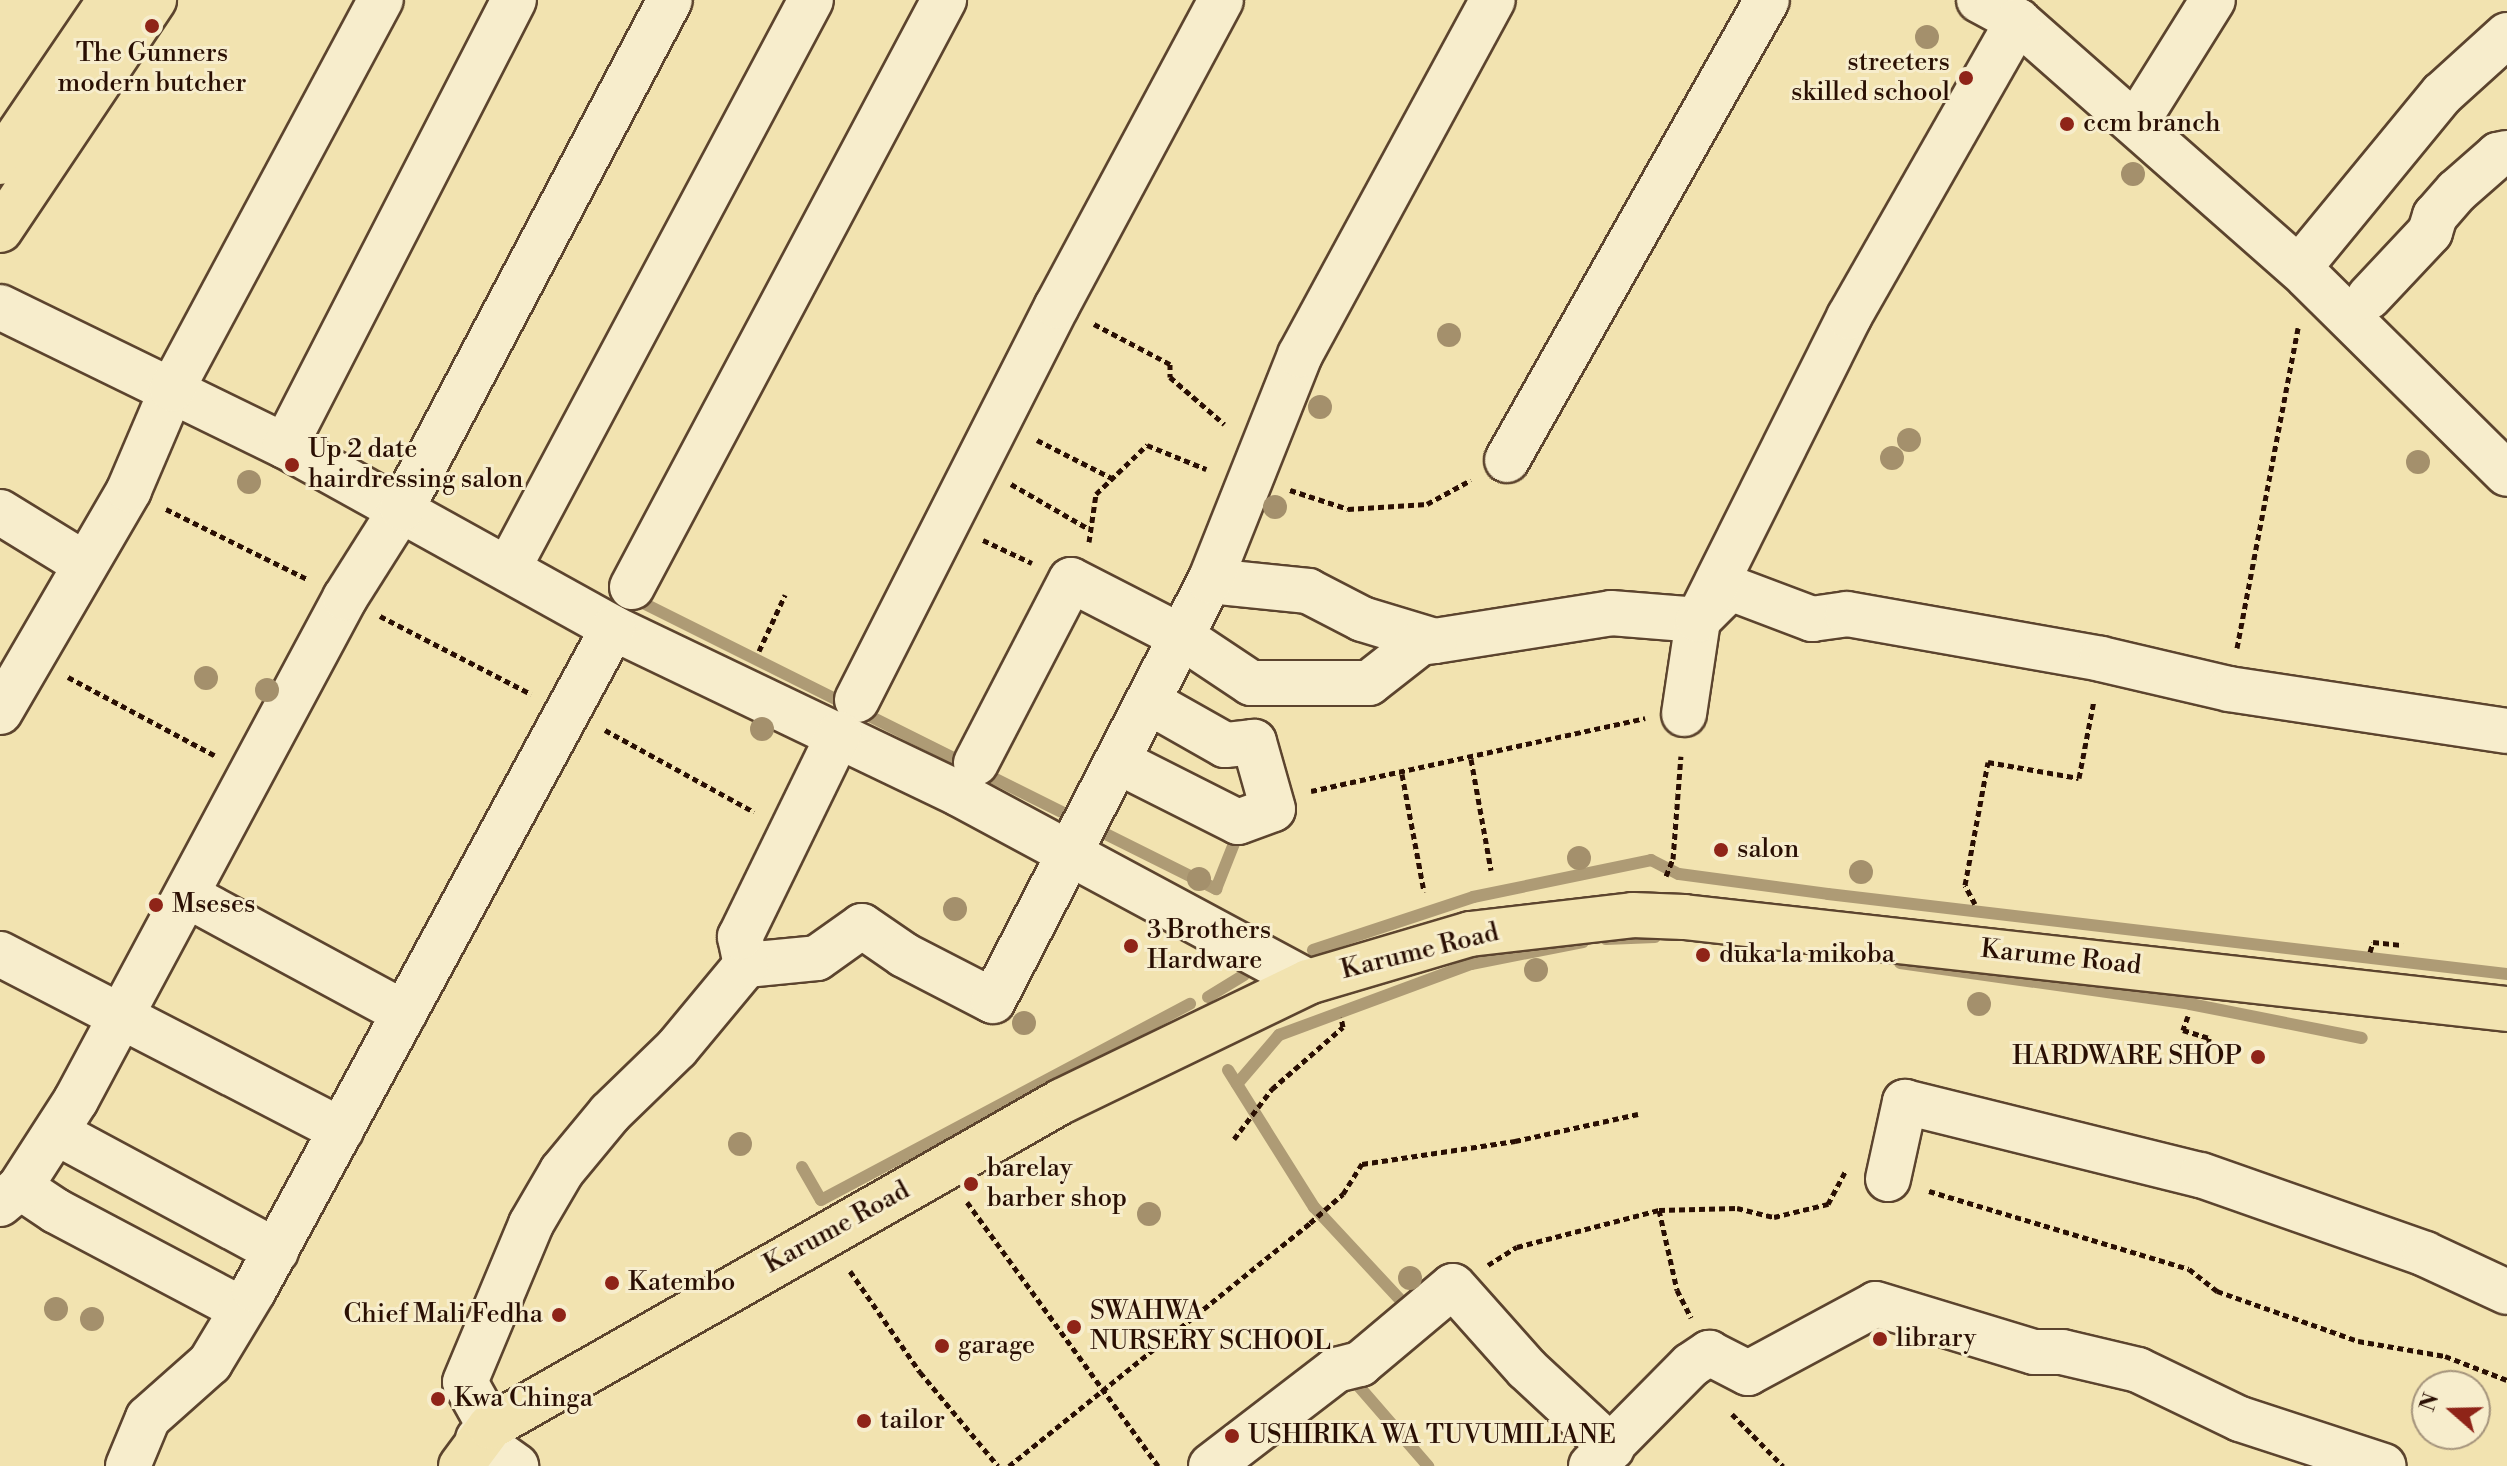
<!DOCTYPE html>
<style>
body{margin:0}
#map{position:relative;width:2507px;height:1466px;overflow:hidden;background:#f2e3b0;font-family:"Libre Bodoni",serif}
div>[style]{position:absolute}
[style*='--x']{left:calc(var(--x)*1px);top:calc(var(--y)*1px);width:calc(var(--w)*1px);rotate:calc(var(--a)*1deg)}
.stream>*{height:12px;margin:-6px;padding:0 6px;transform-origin:6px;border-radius:6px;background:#ae9b75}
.path>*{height:5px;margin-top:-2.5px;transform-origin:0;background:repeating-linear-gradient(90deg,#2a0f03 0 6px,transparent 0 10px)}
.roads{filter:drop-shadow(2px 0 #5c442e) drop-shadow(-2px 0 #5c442e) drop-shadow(0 2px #5c442e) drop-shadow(0 -2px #5c442e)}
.minor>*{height:44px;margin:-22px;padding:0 22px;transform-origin:22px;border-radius:22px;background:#f7edcc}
.major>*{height:44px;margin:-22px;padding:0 22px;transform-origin:22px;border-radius:22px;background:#f2e3b0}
.trees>*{width:24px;height:24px;margin:-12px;border-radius:50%;background:#a4906c}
.dots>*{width:22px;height:22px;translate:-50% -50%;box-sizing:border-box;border:4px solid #f7edcc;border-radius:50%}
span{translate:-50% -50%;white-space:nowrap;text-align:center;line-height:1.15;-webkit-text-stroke:6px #f7edcc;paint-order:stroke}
.poi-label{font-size:26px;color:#2a0f03}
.right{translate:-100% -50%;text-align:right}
.left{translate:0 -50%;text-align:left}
.street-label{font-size:26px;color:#2a0f03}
.north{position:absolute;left:2411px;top:1370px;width:80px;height:80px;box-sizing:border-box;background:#f7edcc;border:2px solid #a5947c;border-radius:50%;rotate:290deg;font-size:22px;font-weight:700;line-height:32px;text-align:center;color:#2a0f03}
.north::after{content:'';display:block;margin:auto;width:28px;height:36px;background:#8f2418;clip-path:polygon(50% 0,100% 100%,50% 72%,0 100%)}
</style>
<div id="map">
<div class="stream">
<div style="--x:633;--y:598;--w:652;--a:26.53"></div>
<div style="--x:1216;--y:889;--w:62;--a:-68.4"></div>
<div style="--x:1606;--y:939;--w:49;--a:-2.3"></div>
<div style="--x:1313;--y:950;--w:169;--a:-18.3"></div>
<div style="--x:1473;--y:897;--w:182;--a:-11.7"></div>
<div style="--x:1651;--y:860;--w:31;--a:27"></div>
<div style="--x:1679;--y:874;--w:150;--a:7.6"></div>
<div style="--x:1828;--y:894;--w:684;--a:6.72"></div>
<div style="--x:1900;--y:963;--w:293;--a:8"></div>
<div style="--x:2190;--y:1004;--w:175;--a:11.2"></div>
<div style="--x:1208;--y:997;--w:42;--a:-31.4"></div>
<div style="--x:1228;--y:1070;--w:162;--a:57.9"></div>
<div style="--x:1314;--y:1207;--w:135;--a:47.1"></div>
<div style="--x:1406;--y:1306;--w:7;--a:135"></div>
<div style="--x:1237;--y:1084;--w:65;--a:-49.4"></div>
<div style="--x:1279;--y:1035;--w:205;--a:-20.3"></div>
<div style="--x:1471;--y:964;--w:114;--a:-11.1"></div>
<div style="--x:802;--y:1167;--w:38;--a:60"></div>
<div style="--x:821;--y:1200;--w:418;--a:-28"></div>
<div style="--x:1349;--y:1375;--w:121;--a:49"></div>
</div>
<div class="path">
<div style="--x:1094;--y:324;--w:86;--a:27.8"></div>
<div style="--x:1170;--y:364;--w:13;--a:90"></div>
<div style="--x:1170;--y:377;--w:72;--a:41"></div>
<div style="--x:1037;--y:440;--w:86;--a:26.9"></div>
<div style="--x:1011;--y:484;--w:90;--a:30"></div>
<div style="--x:1290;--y:490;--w:61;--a:18.1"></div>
<div style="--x:1348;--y:509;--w:79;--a:-3.6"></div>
<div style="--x:1427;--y:504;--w:50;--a:-28.6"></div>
<div style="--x:166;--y:509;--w:157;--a:26.4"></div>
<div style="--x:983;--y:540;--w:54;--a:25.1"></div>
<div style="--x:1089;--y:542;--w:49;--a:-81.7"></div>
<div style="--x:1096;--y:494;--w:71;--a:-43.9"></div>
<div style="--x:1147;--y:445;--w:64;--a:22.1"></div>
<div style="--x:380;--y:616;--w:170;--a:27.3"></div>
<div style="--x:2237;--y:648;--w:326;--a:-79.2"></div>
<div style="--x:759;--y:651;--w:62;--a:-65.1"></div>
<div style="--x:68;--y:677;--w:166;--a:28.1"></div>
<div style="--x:605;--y:730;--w:170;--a:28.8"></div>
<div style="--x:1471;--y:759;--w:113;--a:79.8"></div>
<div style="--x:1402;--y:774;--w:120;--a:79.4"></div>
<div style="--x:1311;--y:791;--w:342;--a:-12.3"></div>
<div style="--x:1666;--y:876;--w:18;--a:-68"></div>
<div style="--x:1673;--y:859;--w:103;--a:-85.6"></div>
<div style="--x:1975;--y:904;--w:21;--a:-118"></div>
<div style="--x:1965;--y:885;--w:125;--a:-79.4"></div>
<div style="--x:1988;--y:762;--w:92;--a:10"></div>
<div style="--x:2079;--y:778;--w:79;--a:-79.1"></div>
<div style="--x:2370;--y:952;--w:10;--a:-73"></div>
<div style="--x:2373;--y:942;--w:30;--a:6"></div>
<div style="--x:2188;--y:1016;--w:15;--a:110"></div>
<div style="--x:2183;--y:1030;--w:27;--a:17"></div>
<div style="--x:2209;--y:1038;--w:16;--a:94"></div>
<div style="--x:1234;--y:1139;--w:63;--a:-52.8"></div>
<div style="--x:1272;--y:1089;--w:94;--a:-41.1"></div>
<div style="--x:1343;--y:1027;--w:10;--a:-101"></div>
<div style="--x:1929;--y:1191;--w:271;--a:16.7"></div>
<div style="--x:2189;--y:1269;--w:36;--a:38"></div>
<div style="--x:2217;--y:1291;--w:150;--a:19.5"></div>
<div style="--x:2358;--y:1341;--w:88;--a:9.8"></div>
<div style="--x:2445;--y:1356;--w:66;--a:21.2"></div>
<div style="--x:967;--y:1202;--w:326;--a:54.1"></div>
<div style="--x:1659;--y:1210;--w:78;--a:-1.5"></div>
<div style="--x:1737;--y:1208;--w:38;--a:14"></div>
<div style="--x:1774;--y:1217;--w:56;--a:-13.5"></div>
<div style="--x:1828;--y:1204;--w:38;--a:-62"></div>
<div style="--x:1488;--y:1265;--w:34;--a:-32"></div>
<div style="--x:1517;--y:1247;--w:147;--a:-14.6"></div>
<div style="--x:1659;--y:1210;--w:82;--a:77.3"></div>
<div style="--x:1677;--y:1290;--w:31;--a:63"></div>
<div style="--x:850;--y:1271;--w:123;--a:55.3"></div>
<div style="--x:920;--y:1372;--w:122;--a:50.3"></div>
<div style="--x:1732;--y:1414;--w:73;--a:45.6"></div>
<div style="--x:1009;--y:1466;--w:387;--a:-38.9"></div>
<div style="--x:1310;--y:1223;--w:44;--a:-41.3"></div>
<div style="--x:1343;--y:1194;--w:36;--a:-58"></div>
<div style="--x:1362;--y:1164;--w:155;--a:-8.5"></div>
<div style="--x:1515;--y:1141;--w:126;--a:-12.4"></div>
</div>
<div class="roads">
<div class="minor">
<div style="--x:1979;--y:0;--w:44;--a:28.3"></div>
<div style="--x:2018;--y:21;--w:385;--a:41.4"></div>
<div style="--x:2307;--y:276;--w:281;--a:44.7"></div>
<div style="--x:2136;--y:123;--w:145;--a:-58"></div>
<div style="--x:2312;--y:252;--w:205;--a:-50.6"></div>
<div style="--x:2442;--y:94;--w:88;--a:-42.2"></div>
<div style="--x:2369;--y:297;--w:89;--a:-46.8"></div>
<div style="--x:2430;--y:232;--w:17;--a:-73"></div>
<div style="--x:2435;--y:216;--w:33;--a:-49"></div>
<div style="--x:2457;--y:191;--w:55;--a:-41.3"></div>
<div style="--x:2498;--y:155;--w:9;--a:-13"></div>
<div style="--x:0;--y:307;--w:317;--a:26"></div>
<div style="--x:285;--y:446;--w:375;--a:29"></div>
<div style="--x:613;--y:628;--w:384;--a:25.6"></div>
<div style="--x:959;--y:794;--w:396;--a:28.3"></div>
<div style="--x:285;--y:446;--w:501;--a:-62.82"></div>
<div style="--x:1507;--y:460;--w:528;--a:-60.52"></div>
<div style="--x:0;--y:512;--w:97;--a:31.6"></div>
<div style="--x:509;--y:567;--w:642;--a:-61.96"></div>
<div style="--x:1210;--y:581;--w:99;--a:5.8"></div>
<div style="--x:1308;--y:591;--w:61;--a:27.4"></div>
<div style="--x:1362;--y:619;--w:76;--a:16.8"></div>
<div style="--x:1435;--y:641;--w:178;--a:-9"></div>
<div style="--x:1611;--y:613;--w:87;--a:4.6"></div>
<div style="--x:1698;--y:620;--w:45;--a:-45"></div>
<div style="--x:1730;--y:588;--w:88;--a:20.7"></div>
<div style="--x:1812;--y:619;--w:35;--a:-8"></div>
<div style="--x:1847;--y:614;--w:258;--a:10"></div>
<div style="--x:2101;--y:659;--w:131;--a:13.2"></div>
<div style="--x:2229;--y:689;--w:281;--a:8.6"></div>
<div style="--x:632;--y:587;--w:665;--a:-62.01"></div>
<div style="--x:857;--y:700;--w:442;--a:-63.1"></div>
<div style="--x:1057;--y:306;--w:347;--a:-61.8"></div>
<div style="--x:0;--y:712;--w:257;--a:-59.8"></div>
<div style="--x:129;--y:490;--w:110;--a:-66.9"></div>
<div style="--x:172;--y:389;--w:442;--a:-61.8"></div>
<div style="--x:1684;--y:714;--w:95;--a:-81.5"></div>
<div style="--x:1698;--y:620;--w:339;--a:-63.5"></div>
<div style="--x:1849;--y:317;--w:341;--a:-60.3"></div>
<div style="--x:1119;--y:762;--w:133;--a:26.8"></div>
<div style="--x:1238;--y:822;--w:37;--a:-20"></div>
<div style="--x:1273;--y:809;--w:70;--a:-105.8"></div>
<div style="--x:1254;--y:742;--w:29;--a:174"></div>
<div style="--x:1225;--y:745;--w:87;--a:-150.5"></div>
<div style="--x:976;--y:763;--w:206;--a:-62.6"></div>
<div style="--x:1071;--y:580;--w:125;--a:27.2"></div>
<div style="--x:1182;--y:637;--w:83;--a:33.7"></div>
<div style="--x:1251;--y:683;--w:118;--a:0"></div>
<div style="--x:1369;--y:683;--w:65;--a:-38.1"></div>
<div style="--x:1420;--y:643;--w:15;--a:-8"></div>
<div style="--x:188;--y:896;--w:246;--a:28.4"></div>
<div style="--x:0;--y:954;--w:384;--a:27.3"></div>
<div style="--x:746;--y:965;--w:71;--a:-5.6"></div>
<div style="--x:817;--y:958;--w:55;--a:-35.4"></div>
<div style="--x:862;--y:926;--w:51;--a:34.6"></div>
<div style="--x:904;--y:955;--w:100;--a:27.3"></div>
<div style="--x:993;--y:1001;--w:473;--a:-62.7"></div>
<div style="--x:1210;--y:581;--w:243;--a:-68.3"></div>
<div style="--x:1300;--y:355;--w:404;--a:-61.5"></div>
<div style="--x:57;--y:1133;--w:249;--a:28.3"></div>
<div style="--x:1888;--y:1179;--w:79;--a:-77.6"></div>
<div style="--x:1905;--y:1102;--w:305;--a:13.9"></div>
<div style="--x:2201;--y:1175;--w:238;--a:19.4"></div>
<div style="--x:2425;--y:1254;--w:90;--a:24.9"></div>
<div style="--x:20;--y:1187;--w:43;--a:33.7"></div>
<div style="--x:56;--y:1211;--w:209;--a:27.9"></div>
<div style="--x:0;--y:1204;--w:26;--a:-40"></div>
<div style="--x:20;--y:1187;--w:103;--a:-57.2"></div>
<div style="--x:76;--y:1100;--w:570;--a:-61.82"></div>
<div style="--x:345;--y:598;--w:107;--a:-57.7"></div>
<div style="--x:402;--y:508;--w:574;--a:-62.19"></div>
<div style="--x:490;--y:1427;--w:51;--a:-119.1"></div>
<div style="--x:465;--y:1382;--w:171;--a:-67.3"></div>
<div style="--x:531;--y:1224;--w:61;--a:-59.7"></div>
<div style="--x:562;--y:1171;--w:75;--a:-50.4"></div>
<div style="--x:610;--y:1113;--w:93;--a:-44.1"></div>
<div style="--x:677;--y:1048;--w:108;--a:-50.3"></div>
<div style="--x:746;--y:965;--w:29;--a:-102"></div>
<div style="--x:740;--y:937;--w:226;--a:-64"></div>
<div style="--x:478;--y:1439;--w:47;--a:35.4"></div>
<div style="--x:128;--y:1466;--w:52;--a:-67.4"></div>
<div style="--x:148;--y:1418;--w:83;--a:-41.6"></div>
<div style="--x:210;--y:1363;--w:85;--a:-58.9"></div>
<div style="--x:254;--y:1290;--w:753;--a:-61.53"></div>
<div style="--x:1211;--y:1466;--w:158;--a:-37.5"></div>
<div style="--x:1336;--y:1370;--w:25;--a:-14"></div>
<div style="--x:1360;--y:1364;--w:121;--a:-40"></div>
<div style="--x:1453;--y:1286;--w:111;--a:48.3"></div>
<div style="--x:1527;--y:1369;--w:116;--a:42.9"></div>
<div style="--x:1591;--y:1466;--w:142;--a:-45.3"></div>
<div style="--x:1691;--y:1365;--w:22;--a:-34"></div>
<div style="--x:1709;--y:1353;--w:44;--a:27.1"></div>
<div style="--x:1748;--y:1373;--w:145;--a:-28.3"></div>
<div style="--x:1876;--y:1304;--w:165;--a:16.9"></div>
<div style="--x:2034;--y:1352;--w:28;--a:0"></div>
<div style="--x:2062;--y:1352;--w:78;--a:13.3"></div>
<div style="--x:2138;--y:1370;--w:113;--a:25.7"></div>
<div style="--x:2240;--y:1419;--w:151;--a:18.1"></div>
</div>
<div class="major">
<div style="--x:0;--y:162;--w:196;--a:-55.8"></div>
<div style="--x:0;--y:230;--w:277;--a:-56.2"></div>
<div style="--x:461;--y:1466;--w:49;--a:-53.4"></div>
<div style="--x:490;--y:1427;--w:658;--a:-29.68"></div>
<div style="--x:1062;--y:1101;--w:273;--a:-25.8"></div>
<div style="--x:1308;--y:982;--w:169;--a:-16.5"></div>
<div style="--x:1470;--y:934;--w:164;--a:-6.6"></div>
<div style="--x:1633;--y:915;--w:51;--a:2.2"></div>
<div style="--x:1684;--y:917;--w:828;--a:6.38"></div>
</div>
</div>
<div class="trees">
<div style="left:1927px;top:37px"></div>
<div style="left:2133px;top:174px"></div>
<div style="left:1449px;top:335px"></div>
<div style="left:1320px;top:407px"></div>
<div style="left:1909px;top:440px"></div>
<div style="left:1892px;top:458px"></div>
<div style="left:2418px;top:462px"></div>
<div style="left:249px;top:482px"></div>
<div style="left:1275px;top:507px"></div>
<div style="left:206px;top:678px"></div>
<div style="left:267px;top:690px"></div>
<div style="left:762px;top:729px"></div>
<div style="left:1579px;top:858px"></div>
<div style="left:1861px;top:872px"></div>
<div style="left:1199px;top:879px"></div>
<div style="left:955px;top:909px"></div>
<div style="left:1536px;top:970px"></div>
<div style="left:1979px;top:1004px"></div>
<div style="left:1024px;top:1023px"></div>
<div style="left:740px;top:1144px"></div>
<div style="left:1149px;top:1214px"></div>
<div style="left:1410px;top:1278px"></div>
<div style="left:56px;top:1309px"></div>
<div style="left:92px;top:1319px"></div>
</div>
<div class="dots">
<div style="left:152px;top:26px;background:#8f2418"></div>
<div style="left:1966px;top:78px;background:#8f2418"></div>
<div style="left:2067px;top:124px;background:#8f2418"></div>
<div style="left:292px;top:465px;background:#8f2418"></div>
<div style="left:1721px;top:850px;background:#8f2418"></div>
<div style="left:156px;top:905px;background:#8f2418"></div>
<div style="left:1131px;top:946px;background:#8f2418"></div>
<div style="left:1703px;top:955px;background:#8f2418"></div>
<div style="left:2258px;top:1057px;background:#8f2418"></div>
<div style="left:971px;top:1184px;background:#8f2418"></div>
<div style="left:612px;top:1283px;background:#8f2418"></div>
<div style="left:559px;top:1315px;background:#8f2418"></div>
<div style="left:1074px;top:1327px;background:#8f2418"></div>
<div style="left:1880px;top:1339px;background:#8f2418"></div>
<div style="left:942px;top:1346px;background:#8f2418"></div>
<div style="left:438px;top:1399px;background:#8f2418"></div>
<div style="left:864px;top:1421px;background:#8f2418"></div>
<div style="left:1232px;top:1436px;background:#8f2418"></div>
</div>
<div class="poi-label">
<span style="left:152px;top:69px">The Gunners<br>modern butcher</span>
<span class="right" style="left:1950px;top:78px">streeters<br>skilled school</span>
<span class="left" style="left:2083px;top:124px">ccm branch</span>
<span class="left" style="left:308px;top:465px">Up 2 date<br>hairdressing salon</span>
<span class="left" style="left:1737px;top:850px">salon</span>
<span class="left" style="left:172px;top:905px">Mseses</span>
<span class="left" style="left:1147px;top:946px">3 Brothers<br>Hardware</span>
<span class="left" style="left:1719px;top:955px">duka la mikoba</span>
<span class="right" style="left:2242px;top:1057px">HARDWARE SHOP</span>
<span class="left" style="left:987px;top:1184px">barelay<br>barber shop</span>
<span class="left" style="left:628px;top:1283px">Katembo</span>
<span class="left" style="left:1090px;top:1327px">SWAHWA<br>NURSERY SCHOOL</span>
<span class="right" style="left:543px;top:1315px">Chief Mali Fedha</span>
<span class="left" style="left:1896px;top:1339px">library</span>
<span class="left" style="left:958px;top:1346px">garage</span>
<span class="left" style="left:454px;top:1399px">Kwa Chinga</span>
<span class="left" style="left:880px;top:1421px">tailor</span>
<span class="left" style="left:1248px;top:1436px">USHIRIKA WA TUVUMILIANE</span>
</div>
<div class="street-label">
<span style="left:1420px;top:952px;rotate:-14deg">Karume Road</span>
<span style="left:2061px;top:958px;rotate:6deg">Karume Road</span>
<span style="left:837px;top:1228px;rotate:-29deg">Karume Road</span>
</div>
<div class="north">N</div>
</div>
